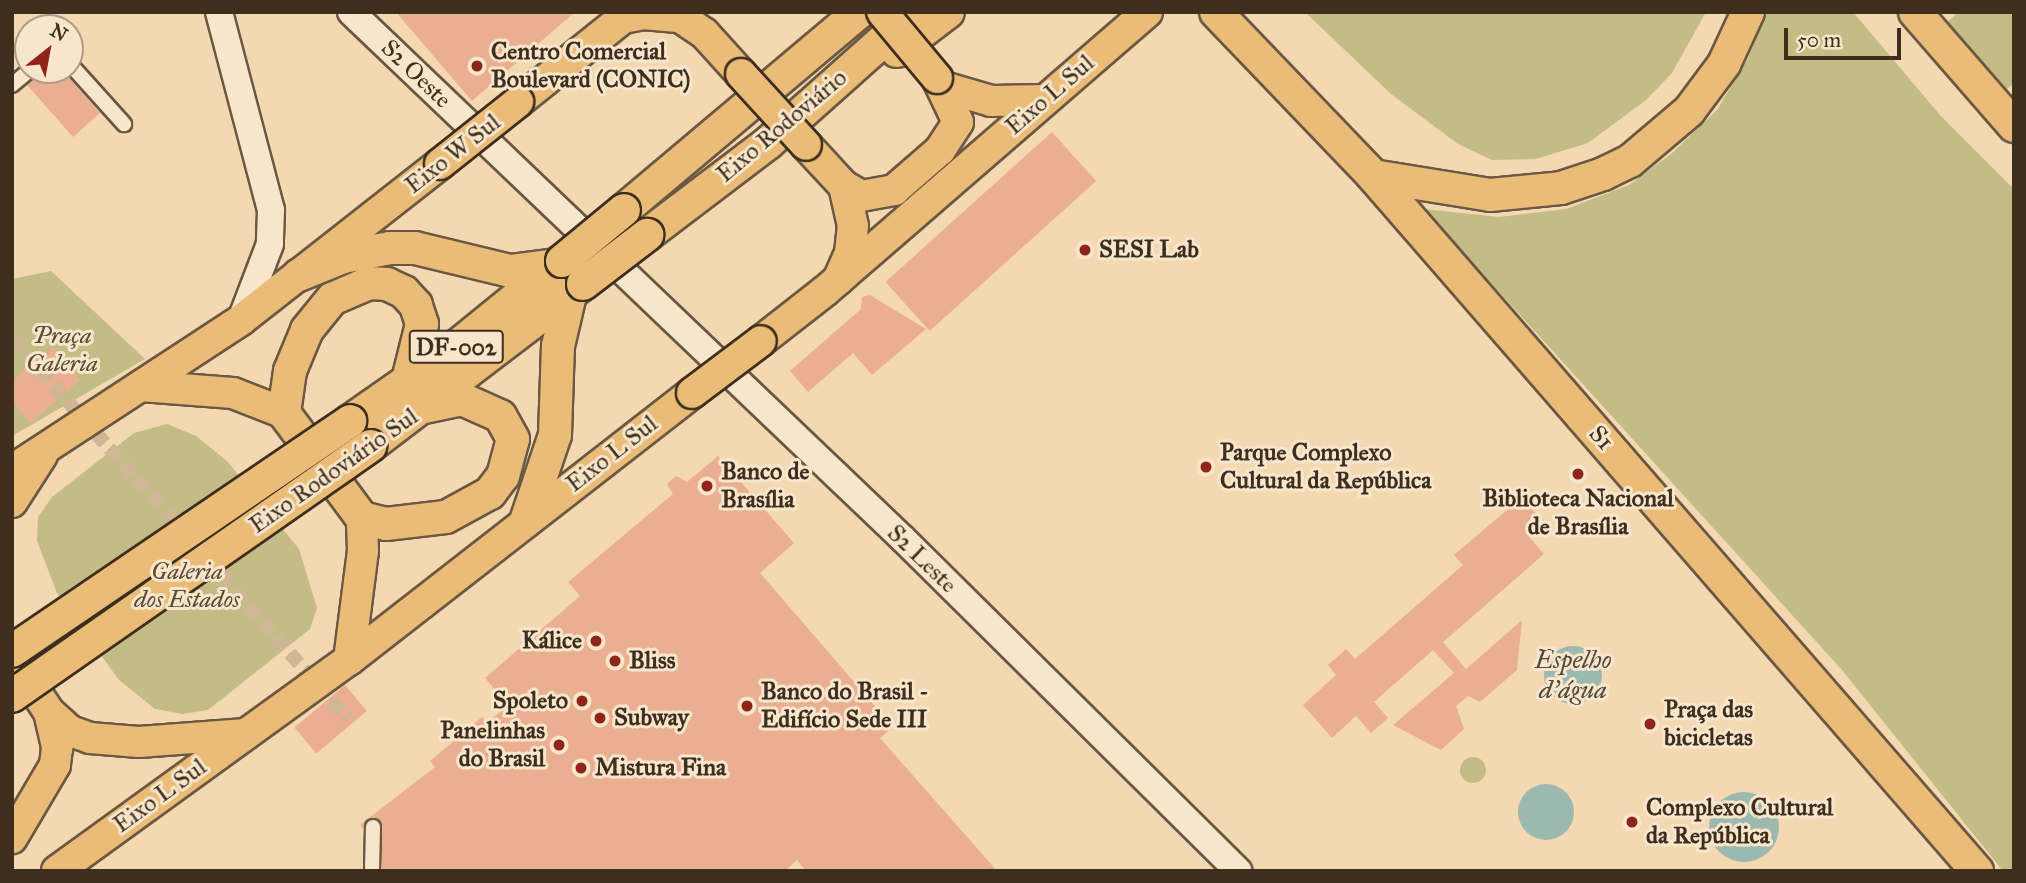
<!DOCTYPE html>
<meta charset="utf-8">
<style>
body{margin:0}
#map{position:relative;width:2026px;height:883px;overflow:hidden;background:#f3d8b1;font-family:"IM FELL Great Primer",serif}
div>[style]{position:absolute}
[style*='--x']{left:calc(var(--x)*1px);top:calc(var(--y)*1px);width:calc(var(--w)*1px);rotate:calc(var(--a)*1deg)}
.green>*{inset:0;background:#c3bc86}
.round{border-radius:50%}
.water>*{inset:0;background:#9cb9b0}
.building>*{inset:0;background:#eaaf90;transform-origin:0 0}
.pedestrian-tunnel>*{height:14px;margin-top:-7px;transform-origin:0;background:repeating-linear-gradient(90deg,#cfb694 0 14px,transparent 0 21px)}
.roads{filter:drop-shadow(2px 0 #6a5843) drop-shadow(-2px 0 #6a5843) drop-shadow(0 2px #6a5843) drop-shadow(0 -2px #6a5843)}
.pedestrian>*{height:14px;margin:-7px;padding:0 7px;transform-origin:7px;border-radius:7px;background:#f7e6cc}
.secondary>*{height:26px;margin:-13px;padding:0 13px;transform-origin:13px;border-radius:13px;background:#f7e6cc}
.primary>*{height:30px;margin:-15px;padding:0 15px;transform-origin:15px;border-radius:15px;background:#eabc78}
.trunk>*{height:32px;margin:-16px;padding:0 16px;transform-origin:16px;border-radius:16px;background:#eabc78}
.bridges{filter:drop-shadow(2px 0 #3d2e1e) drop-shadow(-2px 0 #3d2e1e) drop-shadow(0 2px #3d2e1e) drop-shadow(0 -2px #3d2e1e)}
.primary-bridge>*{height:30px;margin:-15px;padding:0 15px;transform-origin:15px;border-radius:15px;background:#eabc78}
.trunk-bridge>*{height:32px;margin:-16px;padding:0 16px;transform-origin:16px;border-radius:16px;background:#eabc78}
.dots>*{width:19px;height:19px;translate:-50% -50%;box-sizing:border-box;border:4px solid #f7e6cc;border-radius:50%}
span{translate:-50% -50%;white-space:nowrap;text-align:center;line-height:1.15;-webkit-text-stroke:6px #f7e6cc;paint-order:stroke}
.shield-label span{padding:2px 5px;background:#f7e6cc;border:2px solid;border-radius:5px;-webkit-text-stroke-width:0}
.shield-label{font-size:23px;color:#3d2e1e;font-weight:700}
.poi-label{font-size:24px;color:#3d2e1e;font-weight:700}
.left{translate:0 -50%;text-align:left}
.right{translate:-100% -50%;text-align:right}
.street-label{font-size:24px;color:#3d2e1e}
.park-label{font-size:24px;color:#584a33;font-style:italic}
.water-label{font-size:26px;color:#504a3b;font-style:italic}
.frame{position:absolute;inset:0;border:14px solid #3d2e1e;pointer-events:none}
.north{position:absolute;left:14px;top:14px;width:70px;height:70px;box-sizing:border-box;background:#f7e6cc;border:2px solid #ad9c86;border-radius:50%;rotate:31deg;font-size:19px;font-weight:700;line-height:28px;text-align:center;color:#3d2e1e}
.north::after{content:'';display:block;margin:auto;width:24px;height:32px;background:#8f2418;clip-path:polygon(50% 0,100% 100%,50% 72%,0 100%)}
.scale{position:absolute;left:1784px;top:28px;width:117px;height:32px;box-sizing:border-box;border:4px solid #3d2e1e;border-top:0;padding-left:9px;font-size:21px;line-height:24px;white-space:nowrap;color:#3d2e1e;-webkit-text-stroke:5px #f7e6cc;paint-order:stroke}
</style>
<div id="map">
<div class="green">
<div style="clip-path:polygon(1305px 12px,1706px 12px,1672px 73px,1646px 100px,1588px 143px,1536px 159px,1492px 160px,1458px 144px,1391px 94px)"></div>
<div style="clip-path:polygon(1766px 12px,1853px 12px,1940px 115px,2014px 189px,2014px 871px,2003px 871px,1842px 670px,1424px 209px,1499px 217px,1566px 209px,1629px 185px,1671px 154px,1717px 110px,1748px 58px)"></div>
<div style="clip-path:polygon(1959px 12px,2014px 12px,2014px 83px,1995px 99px,1931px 36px)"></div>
<div style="clip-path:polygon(51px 271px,145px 359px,12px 436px,12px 279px)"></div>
<div style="clip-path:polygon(167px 424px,196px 436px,227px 461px,299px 549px,317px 608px,310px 629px,208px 710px,183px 714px,155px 709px,118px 679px,57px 593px,37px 541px,38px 517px,52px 497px,134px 433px)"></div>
<div class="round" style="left:1460px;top:757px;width:26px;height:26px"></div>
</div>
<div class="water">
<div class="round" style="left:1544px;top:646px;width:58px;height:58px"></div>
<div class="round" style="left:1518px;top:784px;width:56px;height:56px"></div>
<div class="round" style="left:1709px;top:792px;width:70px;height:70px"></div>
</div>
<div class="building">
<div style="clip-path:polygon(396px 12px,575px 12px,472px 101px)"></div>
<div style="clip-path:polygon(44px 70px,62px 70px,100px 113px,73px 137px,27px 85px)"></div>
<div style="left:1052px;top:132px;width:66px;height:224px;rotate:48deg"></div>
<div style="clip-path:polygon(870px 295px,926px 329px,872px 375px,853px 353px,808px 392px,790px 371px,861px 309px,862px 297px)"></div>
<div style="clip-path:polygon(52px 347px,80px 380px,31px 423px,12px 402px,12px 381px)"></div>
<div style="clip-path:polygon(718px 456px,794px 543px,760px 573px,893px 727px,880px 738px,997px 871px,806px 871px,797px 860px,785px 871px,382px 871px,382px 823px,373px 817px,363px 829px,360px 825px,435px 767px,430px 761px,482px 717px,487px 723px,508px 705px,485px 678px,580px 596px,568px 582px,673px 494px,667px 484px,676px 476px,687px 482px)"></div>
<div style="clip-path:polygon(1521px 498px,1541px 519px,1526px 533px,1544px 554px,1443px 642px,1466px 669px,1522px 620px,1517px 670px,1480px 702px,1468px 696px,1456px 706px,1464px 729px,1441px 750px,1393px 725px,1454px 673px,1433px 650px,1374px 702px,1388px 718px,1371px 733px,1356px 716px,1332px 738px,1303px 705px,1336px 675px,1328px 665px,1346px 649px,1355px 659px,1463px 565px,1454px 555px)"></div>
<div style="left:345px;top:685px;width:34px;height:66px;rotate:50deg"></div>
</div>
<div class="pedestrian-tunnel">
<div style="--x:12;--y:338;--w:507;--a:48.6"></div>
</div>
<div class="roads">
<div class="pedestrian">
<div style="--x:70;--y:64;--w:81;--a:48"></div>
<div style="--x:12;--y:85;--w:23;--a:-40"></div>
<div style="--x:372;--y:871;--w:44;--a:-88.7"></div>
</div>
<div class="secondary">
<div style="--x:219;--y:12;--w:205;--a:75.3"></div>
<div style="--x:271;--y:210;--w:34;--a:92"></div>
<div style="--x:270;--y:244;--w:81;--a:110.9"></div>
<div style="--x:351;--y:12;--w:763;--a:43.67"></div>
<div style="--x:903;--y:539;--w:472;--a:44.7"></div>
</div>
<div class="primary">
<div style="--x:944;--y:87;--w:49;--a:16.6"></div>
<div style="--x:991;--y:101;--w:53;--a:-1.1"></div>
<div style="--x:518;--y:102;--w:134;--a:-38.7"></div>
<div style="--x:623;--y:18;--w:20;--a:-11"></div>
<div style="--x:643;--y:14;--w:37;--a:5"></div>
<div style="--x:680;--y:17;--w:29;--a:34"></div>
<div style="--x:704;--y:33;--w:55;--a:47.9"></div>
<div style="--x:806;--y:145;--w:56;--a:47.2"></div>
<div style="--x:844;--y:186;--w:20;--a:30"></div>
<div style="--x:861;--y:196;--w:34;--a:-10"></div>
<div style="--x:894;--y:190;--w:61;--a:-41"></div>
<div style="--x:940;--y:150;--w:33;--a:-57"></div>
<div style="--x:958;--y:122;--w:49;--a:-115.5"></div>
<div style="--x:838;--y:280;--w:30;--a:-66"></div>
<div style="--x:850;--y:253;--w:27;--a:-84"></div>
<div style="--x:853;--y:226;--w:41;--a:-102.7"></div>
<div style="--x:761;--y:341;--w:81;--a:-38"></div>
<div style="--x:825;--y:291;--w:426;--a:-40.9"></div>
<div style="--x:141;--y:386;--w:92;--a:4.4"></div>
<div style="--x:233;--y:393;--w:55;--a:21.4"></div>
<div style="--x:12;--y:470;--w:274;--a:-33.2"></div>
<div style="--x:241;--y:320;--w:253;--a:-38.1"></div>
<div style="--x:12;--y:502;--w:56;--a:-57.4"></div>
<div style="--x:12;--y:656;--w:67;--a:56.5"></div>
<div style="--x:49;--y:712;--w:37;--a:77"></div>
<div style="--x:57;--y:748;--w:17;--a:97"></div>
<div style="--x:55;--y:765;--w:85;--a:120.5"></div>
<div style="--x:349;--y:660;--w:110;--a:-82.7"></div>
<div style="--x:363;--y:551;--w:33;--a:-92"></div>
<div style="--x:49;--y:712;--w:28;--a:42"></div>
<div style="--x:70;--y:731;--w:21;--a:19"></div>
<div style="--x:90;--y:738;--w:49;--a:4.7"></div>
<div style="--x:139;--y:742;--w:107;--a:-4.3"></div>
<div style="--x:57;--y:871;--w:360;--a:-35.9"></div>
<div style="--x:349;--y:660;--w:435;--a:-37.9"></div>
</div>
<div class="trunk">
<div style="--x:1216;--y:12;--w:227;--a:46.2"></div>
<div style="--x:1373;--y:176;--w:921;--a:49.01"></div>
<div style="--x:1915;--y:12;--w:151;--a:49"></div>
<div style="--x:897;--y:51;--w:64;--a:-37.4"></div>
<div style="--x:1373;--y:176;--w:119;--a:9.2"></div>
<div style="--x:1490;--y:195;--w:71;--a:-5.6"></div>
<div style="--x:1561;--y:188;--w:44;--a:-18.4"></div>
<div style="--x:1603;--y:174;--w:30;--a:-26"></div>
<div style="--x:1630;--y:161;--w:77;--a:-40.3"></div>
<div style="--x:1689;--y:111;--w:59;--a:-53.3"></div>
<div style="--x:1724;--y:64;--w:57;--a:-65.2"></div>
<div style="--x:624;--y:210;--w:307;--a:-40.1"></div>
<div style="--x:647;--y:235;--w:152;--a:-37.2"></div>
<div style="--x:768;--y:143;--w:195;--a:-41.7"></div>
<div style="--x:299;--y:275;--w:48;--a:-22.2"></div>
<div style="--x:343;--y:257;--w:48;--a:-10.8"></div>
<div style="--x:390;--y:248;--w:25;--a:0"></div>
<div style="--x:415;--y:248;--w:98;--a:13.6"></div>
<div style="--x:510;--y:271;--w:46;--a:-7.4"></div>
<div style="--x:407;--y:384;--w:62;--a:-76"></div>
<div style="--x:422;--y:324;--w:20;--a:-108"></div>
<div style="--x:416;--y:305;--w:18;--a:-133"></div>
<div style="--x:404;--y:292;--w:19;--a:-155"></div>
<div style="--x:387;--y:284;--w:18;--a:-177"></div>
<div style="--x:369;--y:283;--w:40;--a:156.6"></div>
<div style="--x:332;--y:299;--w:40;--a:129"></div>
<div style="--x:307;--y:330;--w:44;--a:112.5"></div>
<div style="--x:290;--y:371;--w:42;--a:98.1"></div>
<div style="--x:284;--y:413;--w:131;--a:53.4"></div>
<div style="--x:362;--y:518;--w:25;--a:14"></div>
<div style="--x:386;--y:524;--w:60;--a:-6.7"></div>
<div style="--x:446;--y:517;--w:50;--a:-28.6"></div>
<div style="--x:490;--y:493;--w:21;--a:-53"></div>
<div style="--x:503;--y:476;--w:38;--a:-75"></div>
<div style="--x:513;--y:439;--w:26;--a:-119"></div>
<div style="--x:500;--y:416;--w:42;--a:-155.9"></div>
<div style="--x:462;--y:399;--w:40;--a:168"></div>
<div style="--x:350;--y:421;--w:129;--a:-34.9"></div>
<div style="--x:456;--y:347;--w:136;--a:-39.1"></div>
<div style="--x:370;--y:446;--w:268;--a:-37.3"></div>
<div style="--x:526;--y:521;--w:91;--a:-71.4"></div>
<div style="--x:555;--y:435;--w:89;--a:-88.1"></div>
<div style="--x:558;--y:346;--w:52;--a:-76.8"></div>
</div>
</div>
<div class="bridges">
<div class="primary-bridge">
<div style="--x:882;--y:12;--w:86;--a:50.2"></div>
<div style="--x:741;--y:74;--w:96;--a:47.5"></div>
<div style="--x:440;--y:164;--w:100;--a:-38.5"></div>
<div style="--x:692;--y:393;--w:86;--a:-37"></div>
</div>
<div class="trunk-bridge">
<div style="--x:562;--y:261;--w:80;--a:-39.4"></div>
<div style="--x:583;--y:284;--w:81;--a:-37.4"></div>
<div style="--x:12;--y:651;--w:409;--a:-34.2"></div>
<div style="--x:12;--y:696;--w:437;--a:-34.9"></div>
</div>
</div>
<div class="dots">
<div style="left:477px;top:66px;background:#8f2418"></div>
<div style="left:1085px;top:250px;background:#8f2418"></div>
<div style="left:1206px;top:467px;background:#8f2418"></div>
<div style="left:1578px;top:474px;background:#8f2418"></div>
<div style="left:707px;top:486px;background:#8f2418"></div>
<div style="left:596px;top:641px;background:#8f2418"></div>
<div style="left:615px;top:661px;background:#8f2418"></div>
<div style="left:582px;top:701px;background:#8f2418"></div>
<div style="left:747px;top:706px;background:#8f2418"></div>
<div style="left:600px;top:718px;background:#8f2418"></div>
<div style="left:1650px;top:724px;background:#8f2418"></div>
<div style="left:559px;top:745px;background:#8f2418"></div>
<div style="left:581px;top:768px;background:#8f2418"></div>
<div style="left:1632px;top:822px;background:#8f2418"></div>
</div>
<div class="shield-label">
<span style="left:456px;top:347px">DF-002</span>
</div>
<div class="poi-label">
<span class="left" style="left:491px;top:66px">Centro Comercial<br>Boulevard (CONIC)</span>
<span class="left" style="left:1099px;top:250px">SESI Lab</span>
<span class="left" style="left:1220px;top:467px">Parque Complexo<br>Cultural da República</span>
<span class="left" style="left:721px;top:486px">Banco de<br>Brasília</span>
<span style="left:1578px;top:513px">Biblioteca Nacional<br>de Brasília</span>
<span class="right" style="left:582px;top:641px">Kálice</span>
<span class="left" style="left:629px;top:661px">Bliss</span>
<span class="left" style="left:761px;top:706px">Banco do Brasil -<br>Edifício Sede III</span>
<span class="right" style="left:568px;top:701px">Spoleto</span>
<span class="left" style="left:1664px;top:724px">Praça das<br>bicicletas</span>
<span class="left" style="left:614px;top:718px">Subway</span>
<span class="right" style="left:545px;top:745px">Panelinhas<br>do Brasil</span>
<span class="left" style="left:595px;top:768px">Mistura Fina</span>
<span class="left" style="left:1646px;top:822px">Complexo Cultural<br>da República</span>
</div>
<div class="street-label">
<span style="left:416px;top:74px;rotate:44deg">S2 Oeste</span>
<span style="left:1050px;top:95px;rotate:-41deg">Eixo L Sul</span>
<span style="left:782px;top:126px;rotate:-40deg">Eixo Rodoviário</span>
<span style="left:453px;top:154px;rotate:-38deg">Eixo W Sul</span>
<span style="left:1601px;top:438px;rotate:49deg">S1</span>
<span style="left:612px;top:454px;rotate:-38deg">Eixo L Sul</span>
<span style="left:334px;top:471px;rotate:-35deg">Eixo Rodoviário Sul</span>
<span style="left:922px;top:559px;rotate:44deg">S2 Leste</span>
<span style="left:160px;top:796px;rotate:-36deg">Eixo L Sul</span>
</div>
<div class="park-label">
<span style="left:62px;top:350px">Praça<br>Galeria</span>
<span style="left:187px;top:586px">Galeria<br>dos Estados</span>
</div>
<div class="water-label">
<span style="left:1573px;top:675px">Espelho<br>d'água</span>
</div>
<div class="frame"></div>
<div class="north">N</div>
<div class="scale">50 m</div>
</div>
